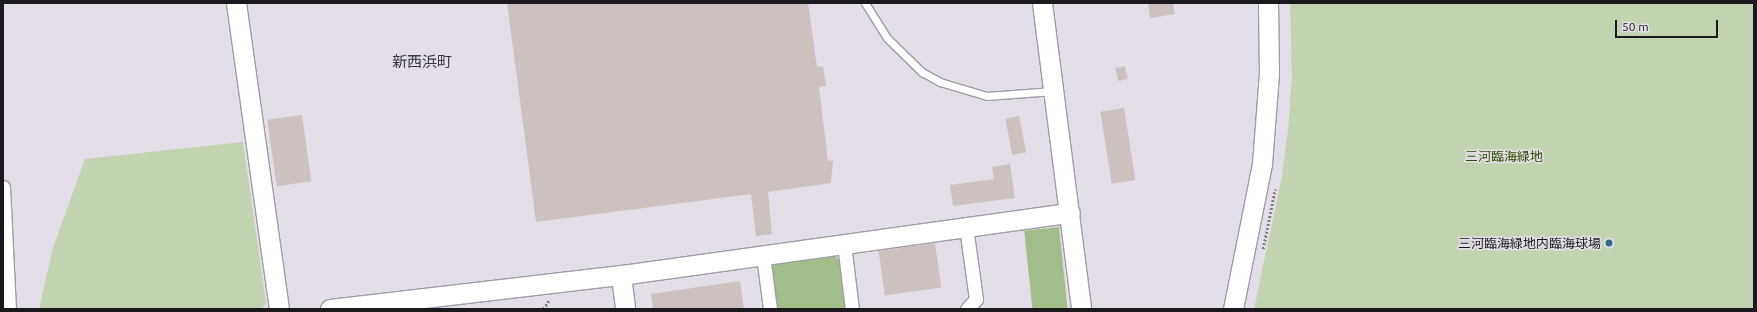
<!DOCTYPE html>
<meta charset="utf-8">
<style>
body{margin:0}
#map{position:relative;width:1757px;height:312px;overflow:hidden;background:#e3dee8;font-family:Ubuntu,"Noto Sans JP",sans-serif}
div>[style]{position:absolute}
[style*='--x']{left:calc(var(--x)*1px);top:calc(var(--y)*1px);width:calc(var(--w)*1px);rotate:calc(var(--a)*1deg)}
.green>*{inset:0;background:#c1d3b1}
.forest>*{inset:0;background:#a2bd8a;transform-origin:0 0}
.building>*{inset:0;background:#cdc1bf;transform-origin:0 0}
.path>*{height:2.5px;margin-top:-1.25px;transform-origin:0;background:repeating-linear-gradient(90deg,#837f87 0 2px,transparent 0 4px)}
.roads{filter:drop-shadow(1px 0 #a09ca5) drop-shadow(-1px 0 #a09ca5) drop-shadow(0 1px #a09ca5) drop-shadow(0 -1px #a09ca5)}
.lane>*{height:7px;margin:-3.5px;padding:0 3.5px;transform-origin:3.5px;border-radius:3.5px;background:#fff}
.street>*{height:13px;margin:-6.5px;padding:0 6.5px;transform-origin:6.5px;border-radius:6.5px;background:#fff}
.secondary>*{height:19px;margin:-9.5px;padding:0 9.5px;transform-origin:9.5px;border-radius:9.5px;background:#fff}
.dots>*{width:11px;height:11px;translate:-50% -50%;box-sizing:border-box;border:2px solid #e3dee8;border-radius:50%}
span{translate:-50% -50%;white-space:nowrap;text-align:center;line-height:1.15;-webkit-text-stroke:3px #e3dee8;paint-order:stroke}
.park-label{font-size:13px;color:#2f4e00}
.poi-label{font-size:13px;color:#1b191d}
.right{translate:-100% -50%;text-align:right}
.quarter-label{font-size:15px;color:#3a373e}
.frame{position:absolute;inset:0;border:4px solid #1b191d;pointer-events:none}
.scale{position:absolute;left:1615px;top:20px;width:103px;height:18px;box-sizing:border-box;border:2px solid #1b191d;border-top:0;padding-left:5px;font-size:12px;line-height:14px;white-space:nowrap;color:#1b191d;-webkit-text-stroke:3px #e3dee8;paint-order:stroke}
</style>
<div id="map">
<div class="green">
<div style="clip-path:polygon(1290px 3px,1754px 3px,1754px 309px,1254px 309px,1282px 176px,1288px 130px,1292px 75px)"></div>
<div style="clip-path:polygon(243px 142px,266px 303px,261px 309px,39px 309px,53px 248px,85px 159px)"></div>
</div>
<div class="forest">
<div style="left:1059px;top:227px;width:82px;height:35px;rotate:84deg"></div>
<div style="clip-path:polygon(831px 254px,840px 260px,847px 309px,775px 309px,770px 269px,777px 261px)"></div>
</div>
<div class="building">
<div style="clip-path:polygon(507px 3px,808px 3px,817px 67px,823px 66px,826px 86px,819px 87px,828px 161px,833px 160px,831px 183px,768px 192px,772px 234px,756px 236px,751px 194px,536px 222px)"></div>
<div style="clip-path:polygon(1148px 3px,1173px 3px,1175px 14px,1150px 18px)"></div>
<div style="left:1125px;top:66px;width:13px;height:10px;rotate:77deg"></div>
<div style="left:1124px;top:108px;width:73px;height:24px;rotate:81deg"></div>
<div style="left:302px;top:115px;width:67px;height:35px;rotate:82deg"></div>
<div style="left:1019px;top:116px;width:37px;height:14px;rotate:79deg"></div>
<div style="clip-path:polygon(1010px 164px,1015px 198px,953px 206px,950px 185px,994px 179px,992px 167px)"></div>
<div style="left:935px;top:243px;width:45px;height:57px;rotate:82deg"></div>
<div style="clip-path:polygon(740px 281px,744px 309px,653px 309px,651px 294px)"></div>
</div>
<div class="path">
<div style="--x:1263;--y:249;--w:61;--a:-78.7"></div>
<div style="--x:543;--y:309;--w:12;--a:-55"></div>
</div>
<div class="roads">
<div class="lane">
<div style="--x:865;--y:3;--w:41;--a:57.8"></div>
<div style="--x:887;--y:38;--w:49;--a:44.2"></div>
<div style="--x:922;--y:72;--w:21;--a:29"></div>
<div style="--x:940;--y:82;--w:49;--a:16.6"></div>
<div style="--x:987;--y:96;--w:66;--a:-4.3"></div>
</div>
<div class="street">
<div style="--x:3;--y:187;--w:122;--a:87.2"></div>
<div style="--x:966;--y:227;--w:73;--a:82.1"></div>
<div style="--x:976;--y:299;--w:13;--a:132"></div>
<div style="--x:844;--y:244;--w:65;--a:83"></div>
<div style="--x:763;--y:255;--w:54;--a:82.6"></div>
</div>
<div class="secondary">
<div style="--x:236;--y:3;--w:309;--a:82"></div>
<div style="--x:1042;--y:3;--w:308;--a:82.7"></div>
<div style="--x:621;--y:275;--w:34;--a:83"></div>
<div style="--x:330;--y:309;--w:293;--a:-6.7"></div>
<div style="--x:621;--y:275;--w:453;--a:-7.9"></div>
<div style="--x:1233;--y:309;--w:148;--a:-78.7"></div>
<div style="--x:1262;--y:164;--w:90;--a:-85.6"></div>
<div style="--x:1269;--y:74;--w:71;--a:-90.8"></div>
</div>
</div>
<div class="dots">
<div style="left:1609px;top:243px;background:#356c87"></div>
</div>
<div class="park-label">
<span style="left:1504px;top:156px">三河臨海緑地</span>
</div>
<div class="poi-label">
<span class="right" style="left:1601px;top:243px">三河臨海緑地内臨海球場</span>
</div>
<div class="quarter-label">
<span style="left:422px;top:62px">新西浜町</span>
</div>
<div class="frame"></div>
<div class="scale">50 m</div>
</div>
